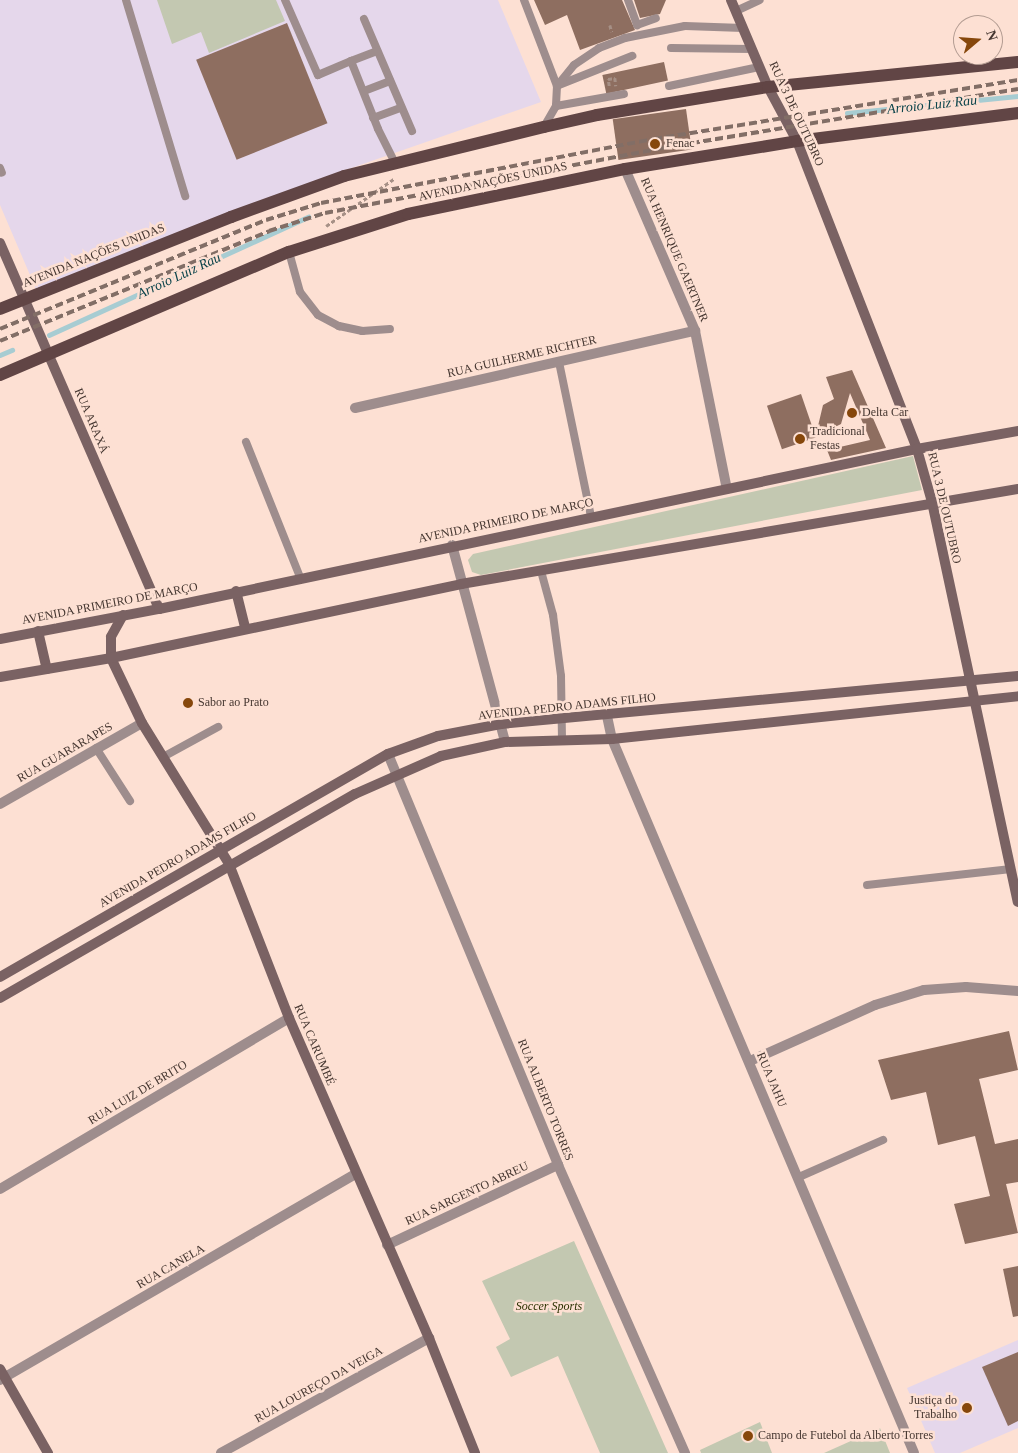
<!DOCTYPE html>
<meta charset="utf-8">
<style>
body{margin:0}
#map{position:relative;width:1018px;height:1453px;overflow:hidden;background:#fde0d3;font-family:Georgia,serif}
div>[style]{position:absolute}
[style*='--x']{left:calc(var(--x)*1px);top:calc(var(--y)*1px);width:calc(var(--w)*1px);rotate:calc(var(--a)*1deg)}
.commercial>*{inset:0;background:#e5d7eb}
.green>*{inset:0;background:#c3c8b1}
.stream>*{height:4.5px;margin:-2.25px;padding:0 2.25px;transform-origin:2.25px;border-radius:2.25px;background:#a7ccd2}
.building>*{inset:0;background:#8e6e60;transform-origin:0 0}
.path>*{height:2.5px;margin-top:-1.25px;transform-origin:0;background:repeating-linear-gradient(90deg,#a69086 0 4px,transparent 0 6.5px)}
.lane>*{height:8px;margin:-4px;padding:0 4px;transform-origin:4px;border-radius:4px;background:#9e8d8d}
.street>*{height:10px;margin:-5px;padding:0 5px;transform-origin:5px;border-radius:5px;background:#9e8d8d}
.secondary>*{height:10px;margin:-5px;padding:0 5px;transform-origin:5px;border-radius:5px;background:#7a6263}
.primary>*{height:12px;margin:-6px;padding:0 6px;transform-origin:6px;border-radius:6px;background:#614545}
.rail>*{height:4px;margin-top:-2px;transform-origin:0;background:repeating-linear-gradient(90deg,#826e66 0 8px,transparent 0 12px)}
.dots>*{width:14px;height:14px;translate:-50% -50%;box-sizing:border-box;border:2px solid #fde0d3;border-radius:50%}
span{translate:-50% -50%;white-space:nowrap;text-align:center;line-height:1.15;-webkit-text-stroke:5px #fde0d3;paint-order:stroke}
.street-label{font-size:12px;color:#453630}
.poi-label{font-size:12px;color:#453630}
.left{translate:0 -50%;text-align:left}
.right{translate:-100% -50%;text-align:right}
.park-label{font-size:12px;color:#2b3100;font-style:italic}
.water-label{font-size:14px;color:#0a434a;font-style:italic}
.north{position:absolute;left:953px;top:15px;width:50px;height:50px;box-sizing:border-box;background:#fde0d3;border:1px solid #b39c92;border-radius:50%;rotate:72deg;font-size:14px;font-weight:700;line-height:20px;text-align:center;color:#453630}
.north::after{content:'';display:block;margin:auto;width:18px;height:22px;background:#86470b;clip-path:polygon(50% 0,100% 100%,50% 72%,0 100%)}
</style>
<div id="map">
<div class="commercial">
<div style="clip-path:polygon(0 0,498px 0,541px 102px,340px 172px,36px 289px,0 205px)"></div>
<div style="clip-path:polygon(1018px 1340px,1018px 1428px,960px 1453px,935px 1453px,907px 1388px)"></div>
</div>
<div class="green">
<div style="clip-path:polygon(157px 0,276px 0,285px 21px,209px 53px,201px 32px,172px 44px)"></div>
<div style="clip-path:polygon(913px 456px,922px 490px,481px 575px,472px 572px,468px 560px,473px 554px)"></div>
<div style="clip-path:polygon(574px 1241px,668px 1453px,600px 1453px,558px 1356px,511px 1377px,496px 1347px,510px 1339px,482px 1281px)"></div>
<div style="clip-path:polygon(760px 1422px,772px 1453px,701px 1453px,700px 1450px)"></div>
<div style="clip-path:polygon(880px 1428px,890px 1453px,824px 1453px)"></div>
</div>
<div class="stream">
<div style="--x:847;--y:113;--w:172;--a:-5.7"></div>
<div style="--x:49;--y:335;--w:285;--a:-24.5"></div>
<div style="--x:0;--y:355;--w:13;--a:-23"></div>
</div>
<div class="building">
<div style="clip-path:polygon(534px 0,622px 0,635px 30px,580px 50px,567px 15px,545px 25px)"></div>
<div style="clip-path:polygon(634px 0,666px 0,660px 14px,640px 18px)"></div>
<div style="left:287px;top:23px;width:108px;height:98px;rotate:68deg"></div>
<div style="left:664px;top:62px;width:19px;height:63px;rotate:78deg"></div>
<div style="left:686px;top:109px;width:41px;height:74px;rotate:82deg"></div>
<div style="clip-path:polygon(852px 370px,886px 448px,831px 460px,827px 450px,870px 440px,850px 393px,841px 424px,831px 429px,818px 426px,823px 405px,834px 399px,826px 377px)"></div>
<div style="left:801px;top:394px;width:46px;height:36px;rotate:71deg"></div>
<div style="clip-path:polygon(1009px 1031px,1018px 1070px,979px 1079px,995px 1144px,1018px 1139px,1018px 1182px,1006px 1184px,1018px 1233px,965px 1244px,954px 1204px,990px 1196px,975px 1136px,938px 1145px,926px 1092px,891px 1100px,878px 1060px)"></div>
<div style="clip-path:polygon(1018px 1266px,1018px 1316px,1013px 1317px,1003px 1269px)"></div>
<div style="clip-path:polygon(1018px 1352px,1018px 1421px,1008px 1426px,982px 1367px)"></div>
</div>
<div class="path">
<div style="--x:610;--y:25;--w:7;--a:74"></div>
<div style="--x:609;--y:86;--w:7;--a:-98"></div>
<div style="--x:608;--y:79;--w:7;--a:-8"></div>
<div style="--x:615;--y:78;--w:8;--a:83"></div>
<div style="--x:326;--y:226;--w:84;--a:-34.8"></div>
</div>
<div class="lane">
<div style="--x:126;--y:0;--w:205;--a:73.2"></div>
<div style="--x:285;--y:0;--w:82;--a:66.3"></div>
<div style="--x:318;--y:75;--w:36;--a:-23"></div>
<div style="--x:351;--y:61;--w:73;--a:68.3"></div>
<div style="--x:378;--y:129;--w:40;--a:63.4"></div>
<div style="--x:524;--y:0;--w:92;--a:69"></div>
<div style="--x:557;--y:86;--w:20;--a:93"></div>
<div style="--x:556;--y:106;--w:24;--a:120"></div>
<div style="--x:628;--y:0;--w:27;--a:70"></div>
<div style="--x:637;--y:25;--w:20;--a:-20"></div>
<div style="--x:736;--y:11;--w:26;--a:-25"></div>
<div style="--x:364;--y:19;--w:122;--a:66.8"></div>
<div style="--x:671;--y:48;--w:81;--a:0.7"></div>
<div style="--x:351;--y:61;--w:28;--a:-21"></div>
<div style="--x:559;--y:85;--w:79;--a:-21.7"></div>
<div style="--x:557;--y:86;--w:27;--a:-51"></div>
<div style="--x:574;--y:65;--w:30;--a:-34"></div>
<div style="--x:599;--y:48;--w:28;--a:-21"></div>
<div style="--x:625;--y:38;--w:61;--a:-11.3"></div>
<div style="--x:685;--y:26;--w:58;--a:2"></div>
<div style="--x:669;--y:86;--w:92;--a:-11.9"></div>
<div style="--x:364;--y:91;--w:28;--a:-21"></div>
<div style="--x:556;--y:106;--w:69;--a:-10"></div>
<div style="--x:373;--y:118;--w:29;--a:-20"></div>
<div style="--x:0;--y:168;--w:5;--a:68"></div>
<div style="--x:289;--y:252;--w:41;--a:74.6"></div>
<div style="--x:300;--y:292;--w:29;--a:52"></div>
<div style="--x:318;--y:315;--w:24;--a:28"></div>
<div style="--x:339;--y:326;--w:24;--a:12"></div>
<div style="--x:362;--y:331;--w:28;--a:-4"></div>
<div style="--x:559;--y:362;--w:158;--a:78.3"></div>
<div style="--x:246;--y:442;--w:145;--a:68.2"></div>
<div style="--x:541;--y:571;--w:46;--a:74.7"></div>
<div style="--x:553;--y:615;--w:62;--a:82.5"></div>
<div style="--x:561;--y:676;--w:64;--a:89.1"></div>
<div style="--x:96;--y:748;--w:63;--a:57.3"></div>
<div style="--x:163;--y:757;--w:63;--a:-28.6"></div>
<div style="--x:867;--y:885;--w:145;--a:-6.3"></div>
<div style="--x:799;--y:1177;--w:92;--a:-23.8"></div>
</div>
<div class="street">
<div style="--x:625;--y:169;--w:176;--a:66.6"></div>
<div style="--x:695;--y:331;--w:161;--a:78.6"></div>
<div style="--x:355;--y:408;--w:349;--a:-12.8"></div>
<div style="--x:452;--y:545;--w:204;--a:74.9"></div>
<div style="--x:607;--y:716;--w:24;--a:78"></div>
<div style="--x:612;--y:739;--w:775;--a:67.07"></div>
<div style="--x:388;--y:754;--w:445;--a:67.5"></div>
<div style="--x:558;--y:1165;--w:315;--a:66.2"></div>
<div style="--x:0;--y:804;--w:163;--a:-29.7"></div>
<div style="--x:750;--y:1061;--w:137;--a:-24.1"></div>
<div style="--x:875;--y:1005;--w:51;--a:-17"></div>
<div style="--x:924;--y:990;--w:42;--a:-4.1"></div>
<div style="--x:966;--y:987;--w:52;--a:4.4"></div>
<div style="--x:0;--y:1189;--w:336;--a:-30.6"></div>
<div style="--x:387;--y:1245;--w:189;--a:-25.1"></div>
<div style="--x:0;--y:1380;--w:410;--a:-30.1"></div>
<div style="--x:221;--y:1453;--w:238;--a:-28.9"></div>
</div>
<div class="secondary">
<div style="--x:731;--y:0;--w:95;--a:67"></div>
<div style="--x:768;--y:87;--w:61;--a:61.8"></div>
<div style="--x:797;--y:141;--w:331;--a:68.7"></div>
<div style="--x:917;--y:449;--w:55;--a:74.2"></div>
<div style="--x:932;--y:502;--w:409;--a:77.9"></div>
<div style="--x:0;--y:243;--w:399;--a:66.5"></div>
<div style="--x:236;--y:591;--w:38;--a:76"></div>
<div style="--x:123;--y:615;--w:25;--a:119"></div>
<div style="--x:111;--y:637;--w:21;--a:90"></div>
<div style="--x:111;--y:658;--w:72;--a:64.5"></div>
<div style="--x:142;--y:723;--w:166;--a:58.3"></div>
<div style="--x:229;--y:864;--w:165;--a:68.7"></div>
<div style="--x:289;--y:1018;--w:349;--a:66.4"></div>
<div style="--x:429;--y:1338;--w:124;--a:68.2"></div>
<div style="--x:38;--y:631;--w:39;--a:77"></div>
<div style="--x:0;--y:639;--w:162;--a:-10.7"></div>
<div style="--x:159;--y:609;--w:775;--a:-11.92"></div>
<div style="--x:917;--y:449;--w:103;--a:-10.1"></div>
<div style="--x:0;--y:677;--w:113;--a:-9.7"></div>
<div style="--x:111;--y:658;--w:358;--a:-11.9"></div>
<div style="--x:461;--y:584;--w:565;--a:-9.68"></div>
<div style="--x:0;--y:977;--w:448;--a:-29.9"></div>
<div style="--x:388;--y:754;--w:53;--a:-19.8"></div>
<div style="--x:438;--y:736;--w:64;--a:-10.8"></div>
<div style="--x:501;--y:724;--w:519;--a:-5.3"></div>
<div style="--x:0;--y:998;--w:409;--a:-29.9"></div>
<div style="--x:355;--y:794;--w:94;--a:-23.8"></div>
<div style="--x:441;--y:756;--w:66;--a:-12.3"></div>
<div style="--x:505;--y:742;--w:107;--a:-1.6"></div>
<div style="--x:612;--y:739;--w:408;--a:-6"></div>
<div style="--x:0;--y:1369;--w:97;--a:60.3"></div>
</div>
<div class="primary">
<div style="--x:0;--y:309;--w:249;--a:-21.7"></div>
<div style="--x:231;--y:217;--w:120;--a:-19.9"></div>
<div style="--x:344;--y:176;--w:206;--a:-13.8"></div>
<div style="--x:544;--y:127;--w:54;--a:-12.8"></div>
<div style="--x:597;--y:115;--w:173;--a:-9.3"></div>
<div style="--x:768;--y:87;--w:251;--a:-5.7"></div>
<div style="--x:0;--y:375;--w:314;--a:-23.1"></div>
<div style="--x:289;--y:252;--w:125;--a:-17.7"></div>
<div style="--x:408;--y:214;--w:222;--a:-11.7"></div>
<div style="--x:625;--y:169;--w:174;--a:-9.2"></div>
<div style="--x:797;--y:141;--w:223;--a:-7.2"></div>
</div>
<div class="rail">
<div style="--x:0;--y:329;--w:287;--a:-22.3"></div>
<div style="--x:266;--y:220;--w:58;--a:-17.2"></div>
<div style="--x:321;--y:203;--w:339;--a:-10.9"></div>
<div style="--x:654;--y:139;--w:369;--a:-9.2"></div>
<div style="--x:0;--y:341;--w:291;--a:-22.2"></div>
<div style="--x:269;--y:231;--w:59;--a:-17.8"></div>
<div style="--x:325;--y:213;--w:337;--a:-10.9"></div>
<div style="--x:656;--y:149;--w:367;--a:-9.4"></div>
</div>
<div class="dots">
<div style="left:655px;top:144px;background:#86470b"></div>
<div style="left:852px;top:413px;background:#86470b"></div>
<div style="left:800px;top:439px;background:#86470b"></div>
<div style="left:188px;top:703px;background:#86470b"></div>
<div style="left:967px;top:1408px;background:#86470b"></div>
<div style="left:748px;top:1436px;background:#86470b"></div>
</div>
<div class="street-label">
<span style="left:796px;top:114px;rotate:65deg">RUA 3 DE OUTUBRO</span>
<span style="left:493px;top:182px;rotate:-12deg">AVENIDA NAÇÕES UNIDAS</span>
<span style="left:674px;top:250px;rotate:67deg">RUA HENRIQUE GAERTNER</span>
<span style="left:94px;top:256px;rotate:-22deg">AVENIDA NAÇÕES UNIDAS</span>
<span style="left:522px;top:357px;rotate:-13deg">RUA GUILHERME RICHTER</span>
<span style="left:91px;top:421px;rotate:67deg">RUA ARAXÁ</span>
<span style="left:944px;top:508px;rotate:77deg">RUA 3 DE OUTUBRO</span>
<span style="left:506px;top:521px;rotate:-12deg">AVENIDA PRIMEIRO DE MARÇO</span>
<span style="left:110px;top:604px;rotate:-11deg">AVENIDA PRIMEIRO DE MARÇO</span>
<span style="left:567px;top:707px;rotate:-6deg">AVENIDA PEDRO ADAMS FILHO</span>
<span style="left:65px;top:753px;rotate:-30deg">RUA GUARARAPES</span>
<span style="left:178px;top:860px;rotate:-30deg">AVENIDA PEDRO ADAMS FILHO</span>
<span style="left:314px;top:1045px;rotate:67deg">RUA CARUMBÉ</span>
<span style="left:771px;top:1080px;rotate:67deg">RUA JAHU</span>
<span style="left:138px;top:1093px;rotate:-31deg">RUA LUIZ DE BRITO</span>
<span style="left:545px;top:1100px;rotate:68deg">RUA ALBERTO TORRES</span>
<span style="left:467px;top:1194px;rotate:-25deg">RUA SARGENTO ABREU</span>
<span style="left:171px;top:1267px;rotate:-30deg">RUA CANELA</span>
<span style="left:319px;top:1385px;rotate:-29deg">RUA LOUREÇO DA VEIGA</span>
</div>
<div class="poi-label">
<span class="left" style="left:666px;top:144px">Fenac</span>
<span class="left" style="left:862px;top:413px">Delta Car</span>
<span class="left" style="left:810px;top:439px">Tradicional<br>Festas</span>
<span class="left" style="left:198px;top:703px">Sabor ao Prato</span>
<span class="right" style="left:957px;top:1408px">Justiça do<br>Trabalho</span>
<span class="left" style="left:758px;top:1436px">Campo de Futebol da Alberto Torres</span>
</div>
<div class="park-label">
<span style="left:549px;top:1307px">Soccer Sports</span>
</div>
<div class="water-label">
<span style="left:932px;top:105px;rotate:-6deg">Arroio Luiz Rau</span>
<span style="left:179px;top:276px;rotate:-25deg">Arroio Luiz Rau</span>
</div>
<div class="north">N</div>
</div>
